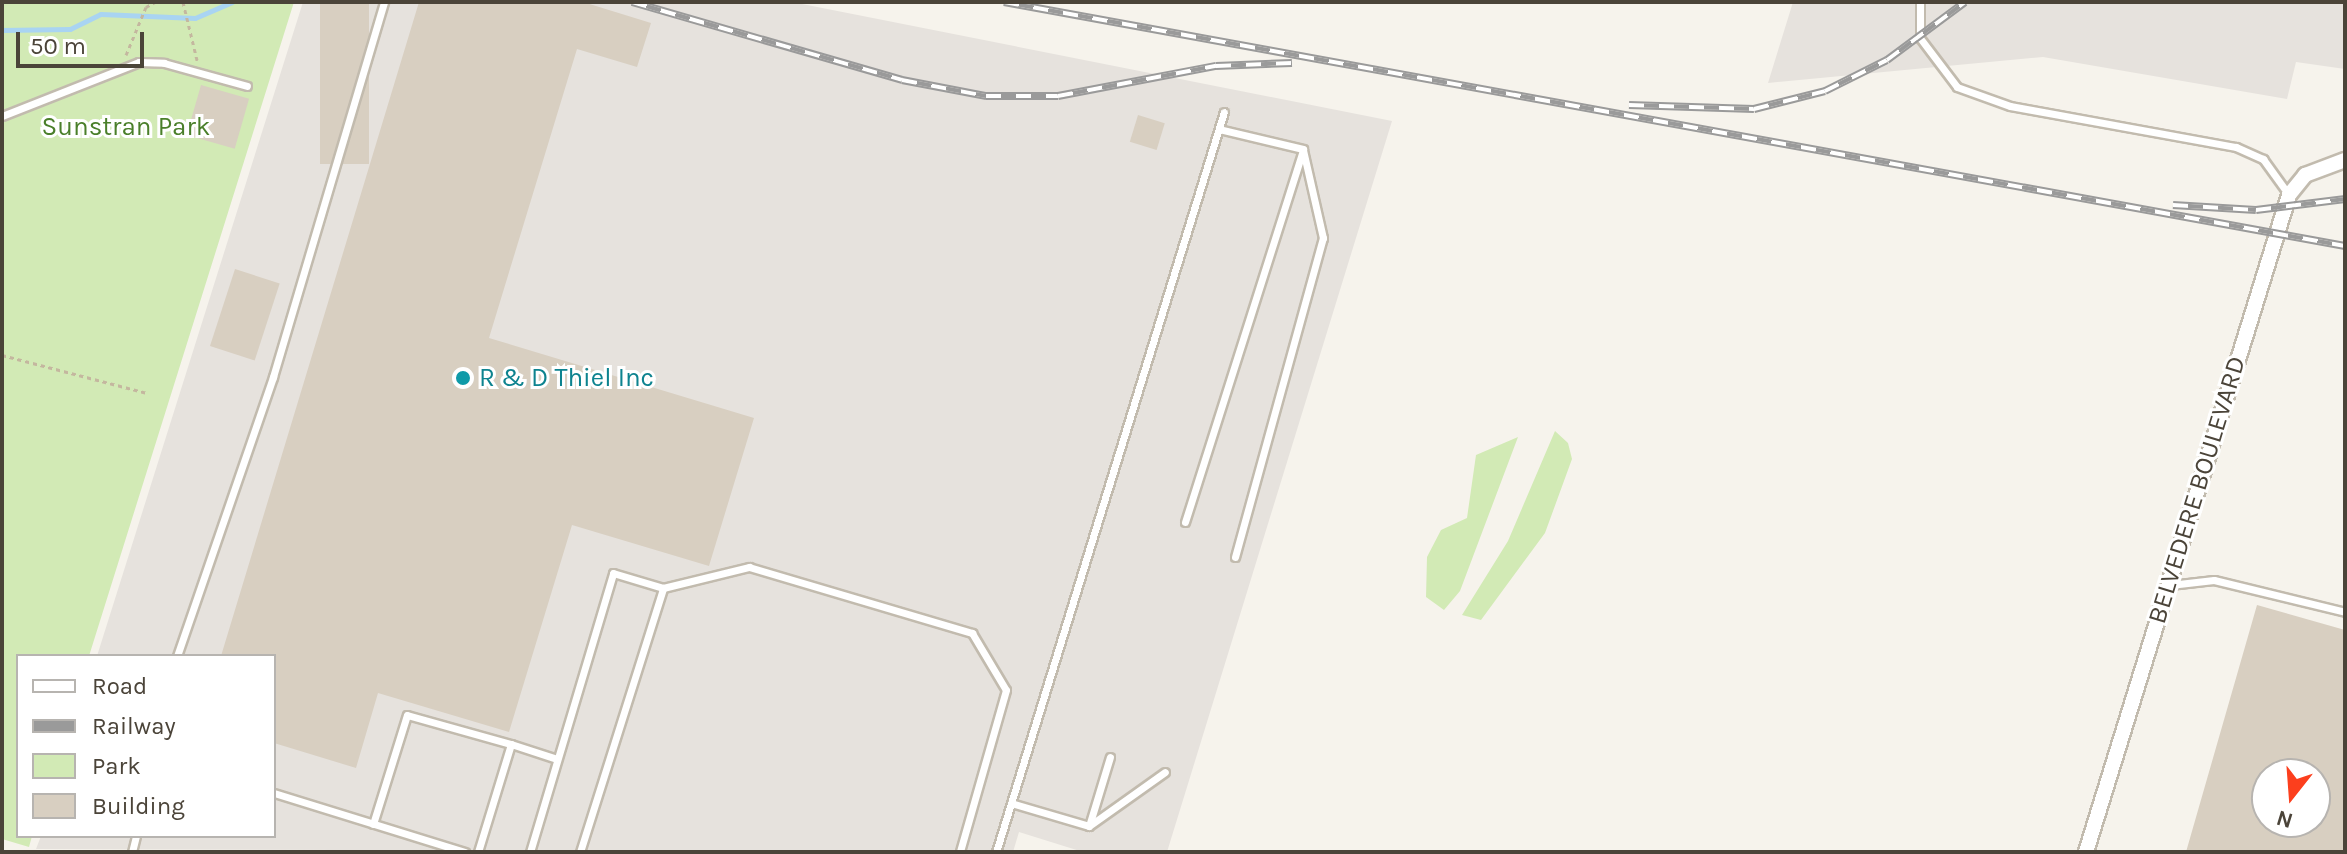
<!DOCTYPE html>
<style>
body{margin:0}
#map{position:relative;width:2347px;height:854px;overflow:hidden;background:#f6f3ec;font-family:Karla,sans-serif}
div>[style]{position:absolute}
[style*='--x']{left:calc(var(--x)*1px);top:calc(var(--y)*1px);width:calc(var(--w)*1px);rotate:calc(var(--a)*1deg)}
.industrial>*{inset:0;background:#e6e2dd}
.green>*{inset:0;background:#d2eab5}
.stream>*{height:5px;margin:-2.5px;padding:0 2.5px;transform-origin:2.5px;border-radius:2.5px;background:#a9d4f2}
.building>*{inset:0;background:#d8cfc1;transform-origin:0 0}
.path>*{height:3px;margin-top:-1.5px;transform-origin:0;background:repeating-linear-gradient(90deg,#c4b79f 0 4px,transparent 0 8px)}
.roads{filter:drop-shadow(2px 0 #c2bbae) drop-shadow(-2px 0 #c2bbae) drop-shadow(0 2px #c2bbae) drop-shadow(0 -2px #c2bbae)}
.service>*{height:7px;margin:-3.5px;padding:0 3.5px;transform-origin:3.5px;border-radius:3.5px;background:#fff}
.minor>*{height:14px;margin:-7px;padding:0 7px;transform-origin:7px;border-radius:7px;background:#fff}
.rail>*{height:8px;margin-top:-4px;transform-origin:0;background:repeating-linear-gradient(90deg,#fff 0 15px,#9a9a9a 0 30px);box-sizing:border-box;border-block:2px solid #9a9a9a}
.dots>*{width:22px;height:22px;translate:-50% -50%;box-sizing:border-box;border:4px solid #fff;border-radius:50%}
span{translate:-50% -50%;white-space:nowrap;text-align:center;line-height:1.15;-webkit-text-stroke:6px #fff;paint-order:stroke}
.park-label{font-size:26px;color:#4a7f2a}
.culture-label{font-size:26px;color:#0d838f}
.left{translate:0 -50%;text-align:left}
.street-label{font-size:26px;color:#4b4439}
.frame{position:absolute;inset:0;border:4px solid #4b4439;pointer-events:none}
.legend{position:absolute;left:16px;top:654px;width:260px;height:184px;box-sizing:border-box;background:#fff;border:2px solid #b7b4b0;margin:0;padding:10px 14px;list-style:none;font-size:24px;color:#4b4439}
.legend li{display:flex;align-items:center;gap:16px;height:40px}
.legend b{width:40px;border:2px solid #b7b4b0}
.north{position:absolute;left:2251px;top:758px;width:80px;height:80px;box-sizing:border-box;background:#fff;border:2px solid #b7b4b0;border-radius:50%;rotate:197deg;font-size:22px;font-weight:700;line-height:32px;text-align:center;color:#4b4439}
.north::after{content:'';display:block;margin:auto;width:28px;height:36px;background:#fc3f1d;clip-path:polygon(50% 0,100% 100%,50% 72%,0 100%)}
.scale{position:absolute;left:16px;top:32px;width:128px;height:36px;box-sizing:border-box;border:4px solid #4b4439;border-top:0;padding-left:10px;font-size:24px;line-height:28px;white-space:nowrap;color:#4b4439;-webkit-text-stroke:6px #fff;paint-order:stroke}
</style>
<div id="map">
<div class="industrial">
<div style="clip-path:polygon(303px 2px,792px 2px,1392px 121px,1167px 852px,1083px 852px,1019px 832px,1013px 852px,36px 849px,41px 836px,274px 836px,274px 656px,97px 656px)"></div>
<div style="clip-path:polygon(1793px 2px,2345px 2px,2345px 69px,2296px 62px,2287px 99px,2043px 57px,1768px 83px)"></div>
</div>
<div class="green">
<div style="clip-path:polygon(2px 2px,294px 2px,89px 656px,18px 656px,18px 836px,32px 836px,29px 847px,2px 839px)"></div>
<div style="clip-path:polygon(1555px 431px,1568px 443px,1572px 459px,1545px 533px,1481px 620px,1462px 615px,1508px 541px)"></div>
<div style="clip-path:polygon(1518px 437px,1460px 591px,1444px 610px,1426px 597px,1427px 557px,1441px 530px,1467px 518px,1476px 455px)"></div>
</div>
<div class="stream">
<div style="--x:2;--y:30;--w:68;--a:-0.8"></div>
<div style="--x:70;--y:29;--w:34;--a:-26"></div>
<div style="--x:101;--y:14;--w:94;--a:2.4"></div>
<div style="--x:195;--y:18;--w:40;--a:-23.4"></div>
</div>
<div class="building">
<div style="left:320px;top:2px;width:49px;height:162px"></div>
<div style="clip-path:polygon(419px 2px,583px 2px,651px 23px,637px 67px,577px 49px,489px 338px,754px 418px,709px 566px,572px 525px,509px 732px,378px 693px,356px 768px,274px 743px,274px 656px,221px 656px)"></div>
<div style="left:201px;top:85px;width:50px;height:52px;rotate:16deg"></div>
<div style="left:1138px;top:115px;width:28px;height:28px;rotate:17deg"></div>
<div style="left:235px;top:269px;width:47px;height:81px;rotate:18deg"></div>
<div style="clip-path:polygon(evenodd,2257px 605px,2345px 630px,2345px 852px,2186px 852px,2257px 605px,2267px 774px,2315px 774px,2315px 822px,2267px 822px,2267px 774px)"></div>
</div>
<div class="path">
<div style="--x:183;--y:2;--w:60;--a:76.4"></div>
<div style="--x:126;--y:55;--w:52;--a:-67.4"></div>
<div style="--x:146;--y:7;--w:10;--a:-29"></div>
<div style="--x:2;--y:355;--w:150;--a:14.7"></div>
</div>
<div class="roads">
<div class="service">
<div style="--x:1920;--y:2;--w:36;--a:90"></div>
<div style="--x:1920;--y:38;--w:61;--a:52.9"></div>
<div style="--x:1957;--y:87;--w:56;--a:19.7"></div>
<div style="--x:2010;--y:106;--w:230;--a:10.3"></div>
<div style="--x:2236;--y:147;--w:30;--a:24"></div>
<div style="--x:2263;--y:159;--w:44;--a:54.2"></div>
<div style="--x:2;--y:116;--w:147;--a:-21.5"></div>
<div style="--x:139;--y:62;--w:25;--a:2"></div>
<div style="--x:164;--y:63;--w:86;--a:15.5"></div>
<div style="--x:1185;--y:522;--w:391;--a:-72.4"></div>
<div style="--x:1303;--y:149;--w:86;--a:-166.6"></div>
<div style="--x:1235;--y:557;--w:331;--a:-74.6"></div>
<div style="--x:1323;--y:238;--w:90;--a:-102.8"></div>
<div style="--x:2170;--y:585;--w:44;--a:-6.5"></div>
<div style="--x:2214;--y:580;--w:135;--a:13.7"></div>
<div style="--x:177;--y:656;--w:295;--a:-71"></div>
<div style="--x:273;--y:377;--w:391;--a:-73.5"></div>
<div style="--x:511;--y:744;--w:48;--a:18.1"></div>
<div style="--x:274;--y:793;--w:200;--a:17.2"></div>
<div style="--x:1011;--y:803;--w:81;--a:16.4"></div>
<div style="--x:1089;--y:826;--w:72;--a:-73.1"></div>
<div style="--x:373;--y:824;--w:114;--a:-72.7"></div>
<div style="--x:407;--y:715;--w:108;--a:15.6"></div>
<div style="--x:511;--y:744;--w:113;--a:107"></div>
<div style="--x:1089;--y:826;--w:93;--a:-35.4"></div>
<div style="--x:132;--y:852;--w:16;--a:-76"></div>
<div style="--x:530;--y:852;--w:291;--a:-73.4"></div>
<div style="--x:613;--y:573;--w:52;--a:16.7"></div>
<div style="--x:580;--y:852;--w:277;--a:-72.5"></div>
<div style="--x:663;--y:588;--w:89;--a:-13.7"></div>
<div style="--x:749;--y:567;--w:233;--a:16.5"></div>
<div style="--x:972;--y:633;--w:66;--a:59.2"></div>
<div style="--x:1006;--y:690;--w:168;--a:105.9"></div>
<div style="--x:996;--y:852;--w:774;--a:-72.88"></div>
</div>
<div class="minor">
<div style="--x:2086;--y:852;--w:688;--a:-72.83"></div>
<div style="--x:2289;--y:195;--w:26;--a:-51"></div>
<div style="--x:2305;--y:175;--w:43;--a:-20.6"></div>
</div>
</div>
<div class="rail">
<div style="--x:632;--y:2;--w:281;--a:16.1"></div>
<div style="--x:902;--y:80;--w:86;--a:10.8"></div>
<div style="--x:986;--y:96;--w:72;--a:0"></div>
<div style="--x:1058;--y:96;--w:161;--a:-10.8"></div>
<div style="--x:1216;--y:66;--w:76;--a:-2.3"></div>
<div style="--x:1004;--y:2;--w:1363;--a:10.31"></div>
<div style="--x:1629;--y:105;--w:125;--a:1.8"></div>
<div style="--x:1754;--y:109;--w:73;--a:-14.2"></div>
<div style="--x:1825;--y:91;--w:69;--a:-26.6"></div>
<div style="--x:1887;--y:60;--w:97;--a:-36.6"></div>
<div style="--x:2173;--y:205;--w:83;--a:3.4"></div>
<div style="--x:2256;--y:210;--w:90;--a:-7"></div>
</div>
<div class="dots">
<div style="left:463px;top:378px;background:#0f9aa8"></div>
</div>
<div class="park-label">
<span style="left:126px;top:127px">Sunstran Park</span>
</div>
<div class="culture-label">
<span class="left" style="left:479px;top:378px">R &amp; D Thiel Inc</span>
</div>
<div class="street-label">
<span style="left:2197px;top:490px;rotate:-73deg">BELVEDERE BOULEVARD</span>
</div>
<div class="frame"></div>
<ul class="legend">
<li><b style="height:10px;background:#fff"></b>Road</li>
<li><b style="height:10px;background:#9a9a9a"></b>Railway</li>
<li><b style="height:22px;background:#d2eab5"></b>Park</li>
<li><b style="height:22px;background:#d8cfc1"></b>Building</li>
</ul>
<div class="north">N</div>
<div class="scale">50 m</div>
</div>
